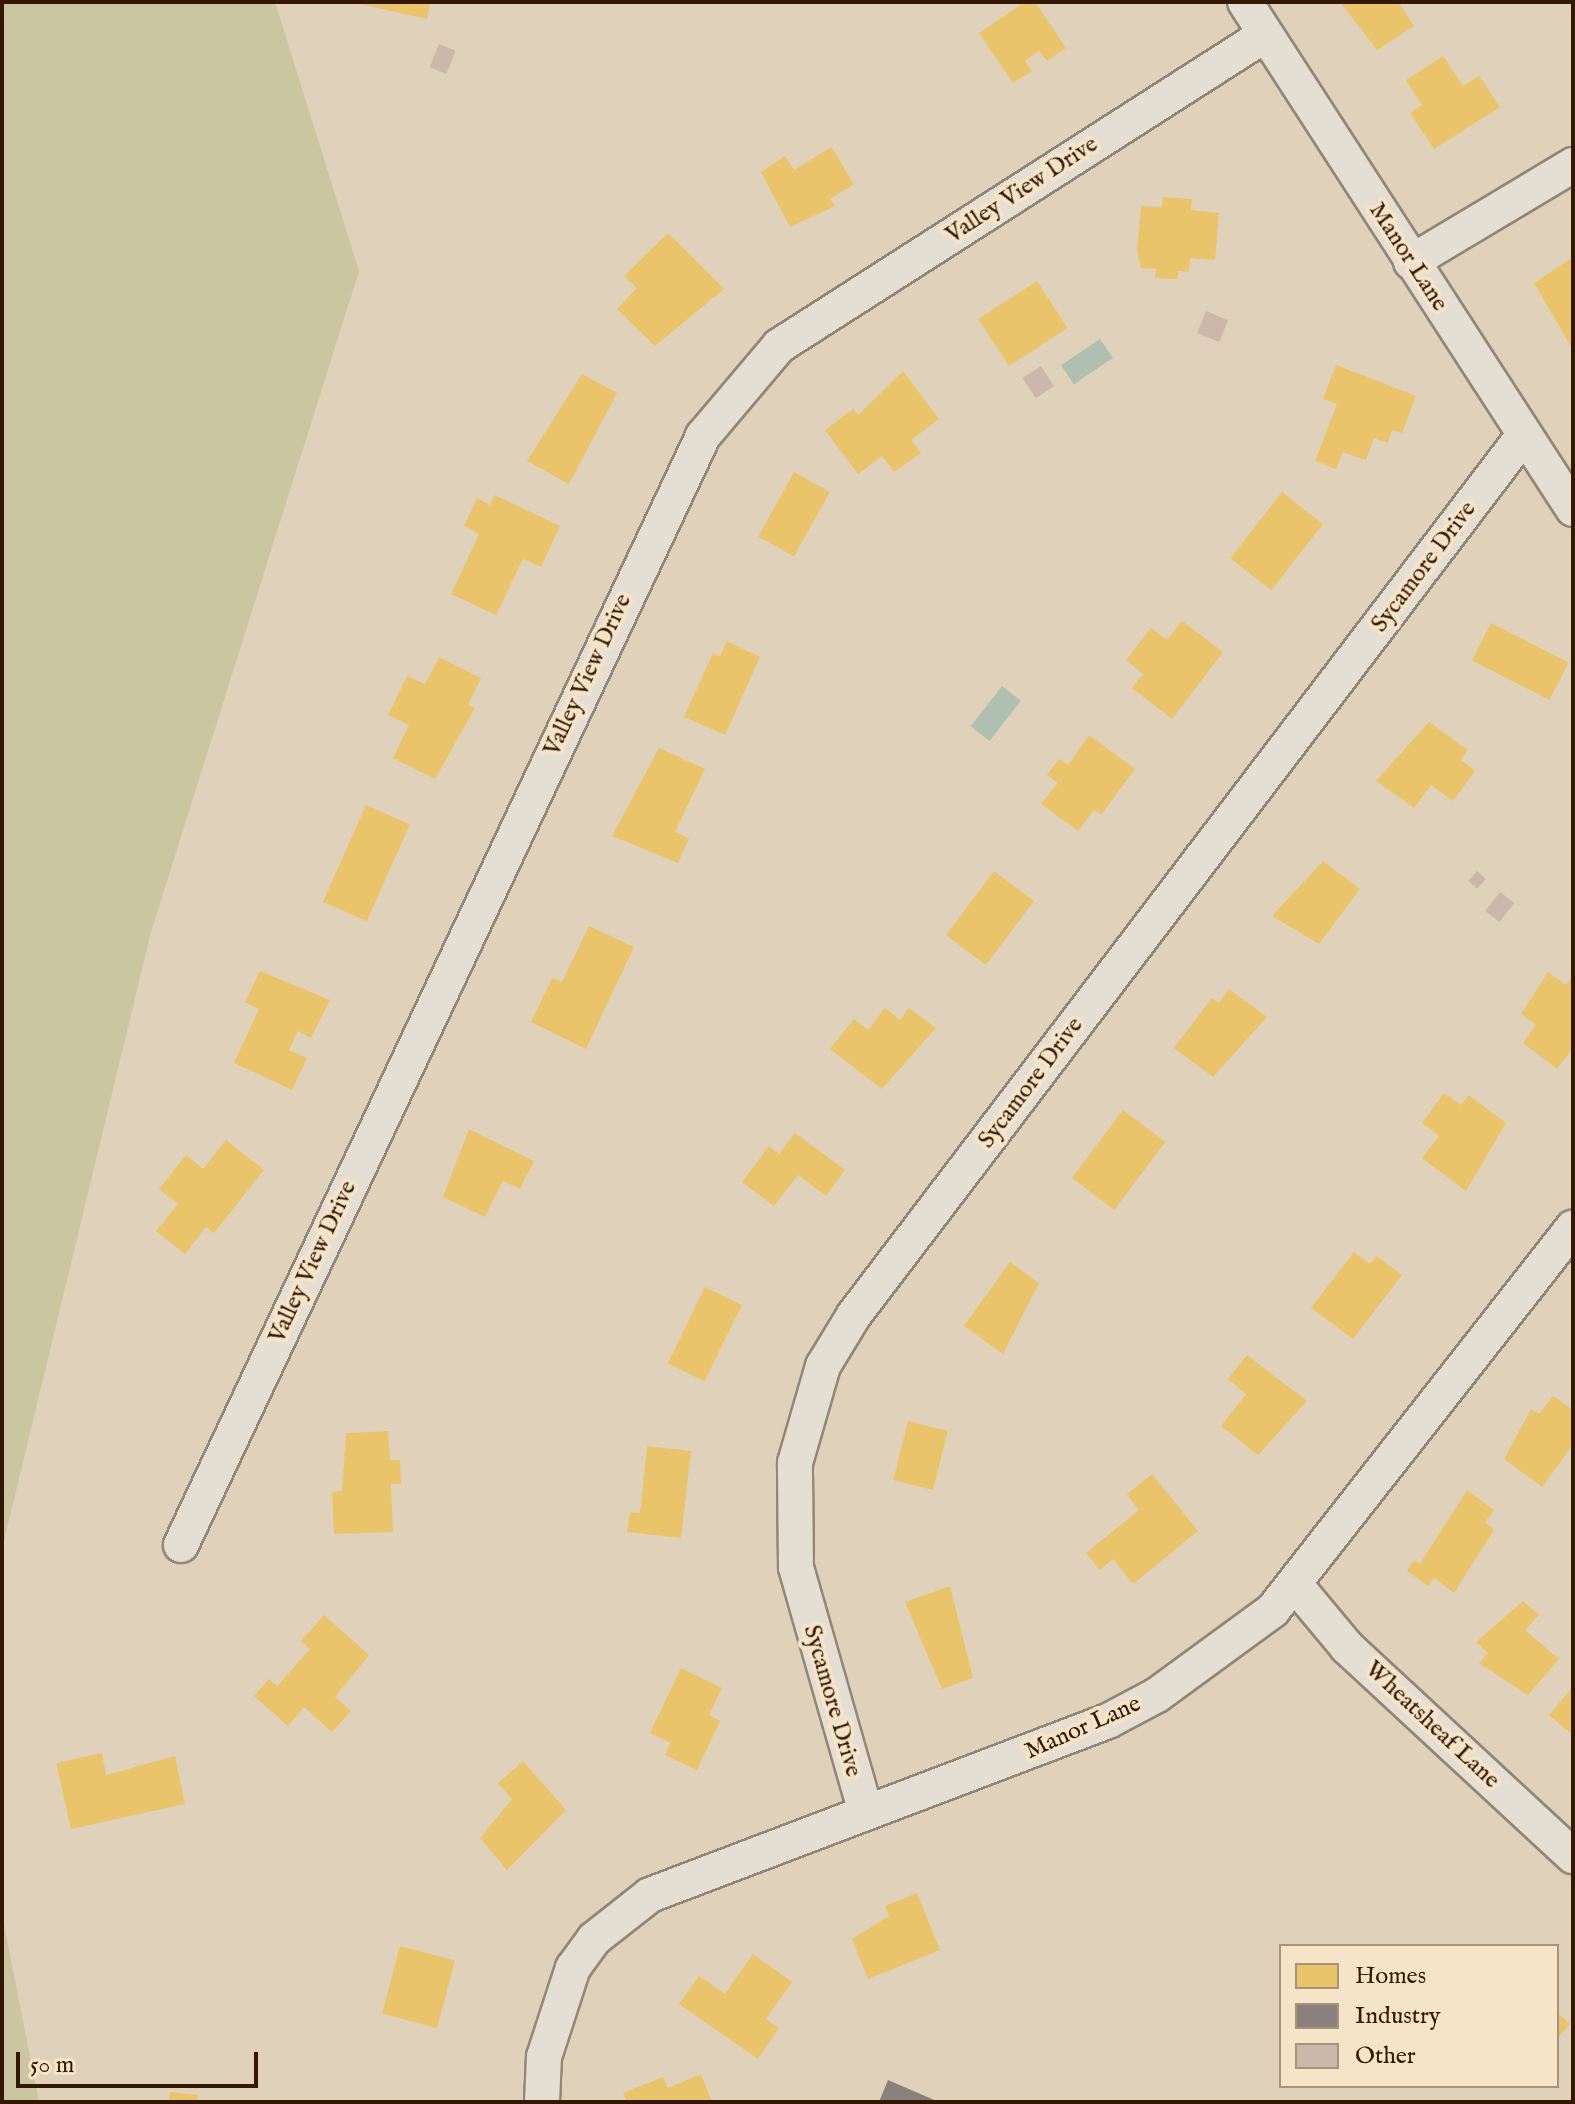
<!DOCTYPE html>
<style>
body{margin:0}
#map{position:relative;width:1575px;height:2104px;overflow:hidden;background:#e0d2ba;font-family:"IM FELL English",serif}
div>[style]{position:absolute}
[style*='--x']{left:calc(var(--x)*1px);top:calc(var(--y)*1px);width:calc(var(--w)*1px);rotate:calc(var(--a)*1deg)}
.green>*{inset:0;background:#cac6a0}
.water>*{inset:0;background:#afc0b0;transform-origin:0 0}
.homes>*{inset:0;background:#e9c46a;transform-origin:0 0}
.industry>*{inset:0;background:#8a817c}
.building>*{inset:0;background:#ccb8aa;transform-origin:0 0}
.roads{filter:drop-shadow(2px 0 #928676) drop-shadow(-2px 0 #928676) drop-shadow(0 2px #928676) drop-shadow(0 -2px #928676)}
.minor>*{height:34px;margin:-17px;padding:0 17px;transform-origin:17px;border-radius:17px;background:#e5ded3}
span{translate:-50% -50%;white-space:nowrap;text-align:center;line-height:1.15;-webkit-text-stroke:8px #f5e4c8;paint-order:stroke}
.street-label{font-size:24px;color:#341804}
.frame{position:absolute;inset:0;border:4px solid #341804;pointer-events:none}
.legend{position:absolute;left:1279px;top:1944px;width:280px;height:144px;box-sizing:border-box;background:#f5e4c8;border:2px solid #a8927a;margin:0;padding:10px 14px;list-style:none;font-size:24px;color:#341804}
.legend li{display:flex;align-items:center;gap:16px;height:40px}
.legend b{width:40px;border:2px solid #a8927a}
.scale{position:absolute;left:16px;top:2052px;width:242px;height:36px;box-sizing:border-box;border:4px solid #341804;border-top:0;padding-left:10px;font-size:24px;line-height:28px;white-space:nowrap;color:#341804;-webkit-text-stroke:6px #f5e4c8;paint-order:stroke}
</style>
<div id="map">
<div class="green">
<div style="clip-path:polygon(2px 2px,275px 2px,359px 271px,151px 932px,2px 1549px)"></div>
<div style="clip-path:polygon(2px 1914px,39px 2102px,2px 2102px)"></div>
</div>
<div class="water">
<div style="left:1100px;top:339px;width:23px;height:47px;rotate:56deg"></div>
<div style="left:1002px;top:686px;width:24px;height:51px;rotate:38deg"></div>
</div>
<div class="homes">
<div style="clip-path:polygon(352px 2px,430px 2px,427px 19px)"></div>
<div style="clip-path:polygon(1025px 2px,1035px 2px,1066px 48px,1047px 61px,1039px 51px,1025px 61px,1032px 71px,1013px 83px,979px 33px)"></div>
<div style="clip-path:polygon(1340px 2px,1398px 2px,1414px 26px,1377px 50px)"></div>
<div style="clip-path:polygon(1443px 56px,1463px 86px,1479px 76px,1500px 107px,1434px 149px,1410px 113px,1422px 105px,1406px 80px)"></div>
<div style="clip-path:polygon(831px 147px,854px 184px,830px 199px,835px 206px,790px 227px,761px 172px,785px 156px,794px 170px)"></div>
<div style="clip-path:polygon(1163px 197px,1192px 199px,1191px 210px,1219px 213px,1215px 260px,1190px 258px,1189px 272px,1178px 271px,1178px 279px,1155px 278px,1156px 269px,1141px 268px,1137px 252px,1141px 206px,1162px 207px)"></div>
<div style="clip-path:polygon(668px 233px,724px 289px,655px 346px,617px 309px,637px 288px,624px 276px)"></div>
<div style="clip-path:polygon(1573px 257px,1573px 350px,1534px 283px)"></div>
<div style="left:1037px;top:281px;width:56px;height:70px;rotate:57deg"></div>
<div style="clip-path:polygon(1336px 365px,1416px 396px,1402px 433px,1392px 430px,1388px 443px,1374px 438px,1366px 460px,1343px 452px,1336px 469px,1315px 461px,1337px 404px,1323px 399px)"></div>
<div style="clip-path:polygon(903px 371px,939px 419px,911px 440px,921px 453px,894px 472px,882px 456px,858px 474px,825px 430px,853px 409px,858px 415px)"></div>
<div style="clip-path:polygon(582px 374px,617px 393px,569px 484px,527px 461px)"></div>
<div style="left:794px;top:472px;width:41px;height:74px;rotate:29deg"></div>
<div style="left:1282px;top:492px;width:52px;height:84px;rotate:38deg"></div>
<div style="clip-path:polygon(495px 495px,560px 526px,541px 567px,523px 559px,496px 615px,451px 594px,479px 534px,464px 526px,477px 498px,490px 505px)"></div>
<div style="clip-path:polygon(1182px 621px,1223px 652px,1172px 719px,1132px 688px,1143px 674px,1126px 660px,1151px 628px,1167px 640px)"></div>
<div style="left:1491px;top:623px;width:87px;height:42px;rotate:27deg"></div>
<div style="clip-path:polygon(727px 641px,760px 657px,725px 735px,684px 717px,713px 653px,720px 656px)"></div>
<div style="clip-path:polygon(439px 657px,481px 678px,468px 705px,475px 708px,435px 779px,393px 758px,409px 725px,388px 715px,407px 676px,425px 684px)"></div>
<div style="clip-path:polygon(1429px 722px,1468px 750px,1461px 760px,1475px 771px,1453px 801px,1431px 785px,1414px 808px,1376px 781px)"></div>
<div style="clip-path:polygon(1089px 735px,1135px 769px,1101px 815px,1094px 810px,1078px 831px,1041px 804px,1058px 783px,1047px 775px,1059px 759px,1068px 765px)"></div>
<div style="clip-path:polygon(659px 748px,705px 769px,675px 832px,689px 838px,678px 863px,612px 836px)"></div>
<div style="left:366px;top:805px;width:48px;height:106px;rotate:24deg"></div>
<div style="clip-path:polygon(1323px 861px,1360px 889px,1319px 944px,1272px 916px)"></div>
<div style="left:994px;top:871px;width:50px;height:80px;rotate:37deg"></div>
<div style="clip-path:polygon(589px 926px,634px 947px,586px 1049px,531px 1022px,552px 978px,562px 982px)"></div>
<div style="clip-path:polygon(260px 971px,330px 1000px,311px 1038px,298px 1031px,289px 1050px,307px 1058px,292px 1090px,234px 1063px,259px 1009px,245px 1002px)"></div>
<div style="clip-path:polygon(1548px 972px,1566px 985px,1573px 976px,1573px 1048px,1557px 1069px,1523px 1043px,1536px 1025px,1521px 1014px)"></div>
<div style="clip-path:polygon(1229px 989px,1267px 1017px,1213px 1077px,1174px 1048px,1212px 998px,1219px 1003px)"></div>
<div style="clip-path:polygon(885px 1008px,900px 1020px,909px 1008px,936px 1028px,882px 1089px,830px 1049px,854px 1019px,868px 1030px)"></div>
<div style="clip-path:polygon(1444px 1093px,1461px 1105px,1469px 1095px,1506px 1123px,1466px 1191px,1422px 1158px,1439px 1136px,1422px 1123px)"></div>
<div style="left:1123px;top:1110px;width:53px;height:85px;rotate:37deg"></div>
<div style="clip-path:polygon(469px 1129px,534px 1161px,520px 1189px,503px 1181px,485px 1217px,443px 1197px)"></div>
<div style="clip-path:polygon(795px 1133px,845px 1170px,826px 1196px,798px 1175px,774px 1206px,742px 1182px,769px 1146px,779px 1154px)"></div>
<div style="clip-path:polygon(226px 1140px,264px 1170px,214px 1233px,206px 1227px,185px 1254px,156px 1231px,178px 1204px,159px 1189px,186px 1155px,203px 1169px)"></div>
<div style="clip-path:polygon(1354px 1252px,1370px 1264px,1377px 1256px,1402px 1275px,1353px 1339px,1311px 1308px)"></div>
<div style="clip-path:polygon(1010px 1262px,1039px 1283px,1003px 1354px,964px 1326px)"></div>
<div style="left:705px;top:1287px;width:41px;height:85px;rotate:26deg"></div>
<div style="clip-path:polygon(1247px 1355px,1307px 1401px,1258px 1455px,1221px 1426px,1246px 1394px,1228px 1379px)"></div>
<div style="clip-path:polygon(1553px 1396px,1573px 1410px,1573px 1445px,1542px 1487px,1504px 1459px,1531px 1409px,1539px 1414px)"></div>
<div style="left:908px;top:1421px;width:41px;height:61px;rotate:14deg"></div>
<div style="clip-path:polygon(388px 1431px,390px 1460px,400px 1460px,401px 1484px,391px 1484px,393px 1532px,334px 1534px,332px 1492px,342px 1491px,346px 1433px)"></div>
<div style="clip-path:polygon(647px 1446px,691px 1451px,681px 1538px,627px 1532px,630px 1512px,640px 1513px)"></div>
<div style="clip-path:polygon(1152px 1474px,1198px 1531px,1133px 1584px,1113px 1559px,1100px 1570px,1086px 1553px,1139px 1510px,1127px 1494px)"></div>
<div style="clip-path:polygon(1467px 1490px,1494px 1510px,1485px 1522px,1494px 1530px,1454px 1593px,1434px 1578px,1428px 1586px,1407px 1571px,1414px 1560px,1420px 1564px)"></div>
<div style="clip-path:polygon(950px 1586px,973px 1678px,942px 1689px,905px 1602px)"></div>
<div style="clip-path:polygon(1523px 1601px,1539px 1615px,1525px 1630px,1559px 1659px,1528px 1695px,1479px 1663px,1488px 1653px,1476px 1642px)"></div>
<div style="clip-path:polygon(324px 1615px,369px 1655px,335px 1697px,351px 1711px,332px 1732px,304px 1707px,288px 1726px,254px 1696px,269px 1679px,277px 1686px,310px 1649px,301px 1641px)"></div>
<div style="clip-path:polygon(681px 1668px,722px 1688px,709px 1715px,720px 1721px,697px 1770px,665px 1755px,671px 1743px,650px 1733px)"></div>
<div style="clip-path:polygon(1573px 1687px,1573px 1735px,1549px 1715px)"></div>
<div style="clip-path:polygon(102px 1753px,106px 1775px,175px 1756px,185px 1804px,71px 1829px,56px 1763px)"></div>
<div style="clip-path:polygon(523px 1761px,566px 1810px,507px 1870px,480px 1838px,512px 1799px,498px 1783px)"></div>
<div style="clip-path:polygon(917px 1893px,940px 1950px,868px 1979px,852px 1939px,889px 1916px,885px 1906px)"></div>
<div style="left:400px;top:1946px;width:57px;height:70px;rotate:15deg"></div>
<div style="clip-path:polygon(753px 1954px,792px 1982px,766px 2019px,779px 2028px,758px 2059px,679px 2004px,699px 1976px,725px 1994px)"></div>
<div style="clip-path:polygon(1557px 2012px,1570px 2024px,1557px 2039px)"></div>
<div style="clip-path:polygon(701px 2074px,712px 2102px,627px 2102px,623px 2093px,663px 2077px,668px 2088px)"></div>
<div style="clip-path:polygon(170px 2092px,198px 2095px,197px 2102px,169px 2102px)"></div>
</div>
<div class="industry">
<div style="clip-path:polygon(888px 2080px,939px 2102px,879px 2102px)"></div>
</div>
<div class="building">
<div style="left:439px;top:44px;width:18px;height:25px;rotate:22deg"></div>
<div style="left:1206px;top:311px;width:24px;height:24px;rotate:22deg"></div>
<div style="left:1041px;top:366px;width:24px;height:22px;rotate:57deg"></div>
<div style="left:1477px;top:871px;width:12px;height:13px;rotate:42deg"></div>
<div style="left:1500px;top:892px;width:18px;height:24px;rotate:38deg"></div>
</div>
<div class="roads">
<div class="minor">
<div style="--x:1245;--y:2;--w:604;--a:57.1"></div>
<div style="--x:1411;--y:262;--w:189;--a:-30.9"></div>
<div style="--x:181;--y:1545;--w:1226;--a:-64.79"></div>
<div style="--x:703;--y:436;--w:118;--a:-49.8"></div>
<div style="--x:779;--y:346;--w:577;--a:-32.62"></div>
<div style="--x:1297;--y:1587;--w:78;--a:50.2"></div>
<div style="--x:1347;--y:1647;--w:308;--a:42.8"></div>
<div style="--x:866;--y:1813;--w:256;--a:-105.9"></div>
<div style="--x:796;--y:1567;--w:104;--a:-90.6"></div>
<div style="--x:795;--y:1463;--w:101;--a:-73.9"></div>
<div style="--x:823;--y:1366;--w:60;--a:-58.7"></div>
<div style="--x:854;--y:1315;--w:1106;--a:-52.72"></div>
<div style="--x:542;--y:2102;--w:45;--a:-87.5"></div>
<div style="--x:544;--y:2057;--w:94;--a:-72"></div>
<div style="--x:573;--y:1968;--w:36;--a:-54"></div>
<div style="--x:594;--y:1939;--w:71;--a:-38.2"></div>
<div style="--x:650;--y:1895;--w:490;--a:-20.8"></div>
<div style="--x:1108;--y:1721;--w:55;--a:-28"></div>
<div style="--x:1157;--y:1695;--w:144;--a:-36.2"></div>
<div style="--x:1273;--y:1610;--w:486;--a:-51.9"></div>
</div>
</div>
<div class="street-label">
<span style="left:1022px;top:190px;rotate:-33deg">Valley View Drive</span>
<span style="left:1408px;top:257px;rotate:57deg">Manor Lane</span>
<span style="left:1424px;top:567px;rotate:-53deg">Sycamore Drive</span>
<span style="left:588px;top:675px;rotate:-65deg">Valley View Drive</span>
<span style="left:1031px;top:1083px;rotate:-53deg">Sycamore Drive</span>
<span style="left:313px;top:1262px;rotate:-65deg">Valley View Drive</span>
<span style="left:832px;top:1701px;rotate:74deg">Sycamore Drive</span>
<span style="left:1432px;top:1725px;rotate:43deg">Wheatsheaf Lane</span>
<span style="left:1083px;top:1728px;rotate:-24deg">Manor Lane</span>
</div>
<div class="frame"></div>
<ul class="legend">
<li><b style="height:22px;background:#e9c46a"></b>Homes</li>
<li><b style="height:22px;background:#8a817c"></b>Industry</li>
<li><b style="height:22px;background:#ccb8aa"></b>Other</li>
</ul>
<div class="scale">50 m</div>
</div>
